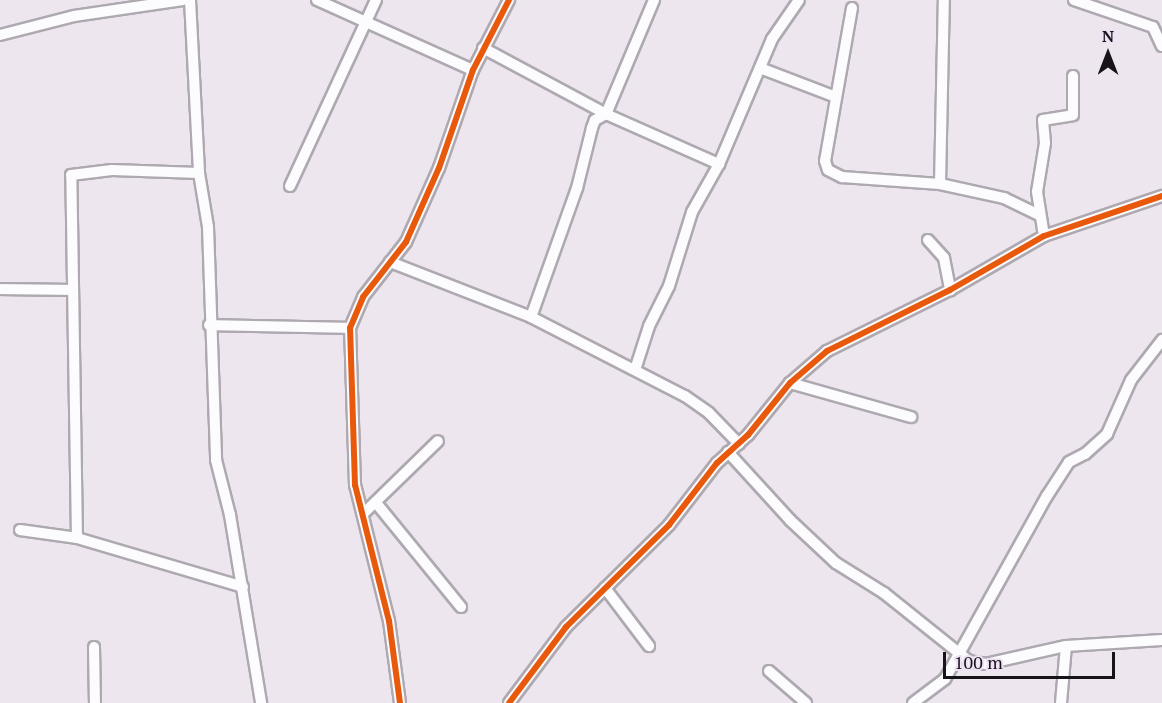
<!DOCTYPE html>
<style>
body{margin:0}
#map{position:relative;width:1162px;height:703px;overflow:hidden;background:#ede6ef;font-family:"PT Serif",serif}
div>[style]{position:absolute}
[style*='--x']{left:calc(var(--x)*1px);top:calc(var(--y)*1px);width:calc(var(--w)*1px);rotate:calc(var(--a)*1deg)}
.roads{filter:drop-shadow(2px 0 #aea9b0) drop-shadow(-2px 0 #aea9b0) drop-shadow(0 2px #aea9b0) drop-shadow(0 -2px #aea9b0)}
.minor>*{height:10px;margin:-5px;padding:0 5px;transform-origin:5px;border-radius:5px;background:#fcfbfd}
.cycleway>*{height:6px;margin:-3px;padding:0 3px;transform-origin:3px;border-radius:3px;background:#e8590c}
span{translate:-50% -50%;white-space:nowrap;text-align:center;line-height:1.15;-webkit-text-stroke:4.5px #eee2f3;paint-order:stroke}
.north{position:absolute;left:1078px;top:24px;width:60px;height:60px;-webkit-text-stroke:4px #eee2f3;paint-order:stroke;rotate:0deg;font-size:16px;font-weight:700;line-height:24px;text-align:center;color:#171319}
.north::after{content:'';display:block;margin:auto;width:21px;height:27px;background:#171319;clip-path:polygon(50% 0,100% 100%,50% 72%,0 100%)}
.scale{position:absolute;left:943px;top:652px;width:172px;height:27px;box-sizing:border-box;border:3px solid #171319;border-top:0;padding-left:8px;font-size:18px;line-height:21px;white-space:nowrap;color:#171319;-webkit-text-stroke:4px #eee2f3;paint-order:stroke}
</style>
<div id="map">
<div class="roads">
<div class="minor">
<div style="--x:190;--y:0;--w:173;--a:87"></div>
<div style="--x:199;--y:173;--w:55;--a:80.5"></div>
<div style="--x:208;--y:227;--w:233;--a:88"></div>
<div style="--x:216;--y:460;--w:57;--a:75.7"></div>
<div style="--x:230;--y:515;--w:191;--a:80.6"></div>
<div style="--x:317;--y:0;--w:171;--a:24.2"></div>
<div style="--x:654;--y:0;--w:124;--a:112.8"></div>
<div style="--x:606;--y:114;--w:13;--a:151"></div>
<div style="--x:595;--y:120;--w:9;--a:111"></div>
<div style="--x:592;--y:128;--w:62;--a:104"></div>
<div style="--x:577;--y:188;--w:137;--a:109.6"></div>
<div style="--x:531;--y:317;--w:173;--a:27.2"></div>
<div style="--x:685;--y:396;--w:29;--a:35"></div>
<div style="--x:709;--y:413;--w:43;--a:45.9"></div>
<div style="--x:1074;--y:0;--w:83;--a:18.9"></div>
<div style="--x:1153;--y:27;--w:21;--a:65"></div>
<div style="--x:852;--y:8;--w:155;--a:100"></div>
<div style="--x:825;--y:161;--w:9;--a:72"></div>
<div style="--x:828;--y:170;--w:16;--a:27"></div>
<div style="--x:842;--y:177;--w:98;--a:4.1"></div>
<div style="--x:940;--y:184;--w:66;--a:12.3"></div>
<div style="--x:1004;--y:198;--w:39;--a:26"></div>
<div style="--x:0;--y:35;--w:76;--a:-14.4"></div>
<div style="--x:74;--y:16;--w:110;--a:-8.4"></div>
<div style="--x:483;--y:48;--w:140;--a:28.2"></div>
<div style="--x:606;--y:114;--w:124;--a:23.9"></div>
<div style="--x:760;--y:68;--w:81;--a:20.9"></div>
<div style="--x:940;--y:184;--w:184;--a:-88.8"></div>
<div style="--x:290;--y:186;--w:205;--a:-65.2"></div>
<div style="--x:1044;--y:236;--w:45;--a:-99"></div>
<div style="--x:1037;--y:192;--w:50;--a:-80.7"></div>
<div style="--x:1045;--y:143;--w:23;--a:-95"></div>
<div style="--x:1043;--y:120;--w:30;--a:-9"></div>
<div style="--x:1073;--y:115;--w:39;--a:-90"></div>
<div style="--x:928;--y:240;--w:24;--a:48"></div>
<div style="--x:944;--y:258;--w:33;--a:79"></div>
<div style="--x:390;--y:262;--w:151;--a:21.3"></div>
<div style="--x:0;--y:289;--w:70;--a:0.8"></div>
<div style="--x:209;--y:325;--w:141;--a:1.2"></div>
<div style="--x:635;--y:370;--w:46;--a:-72.3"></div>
<div style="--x:649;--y:326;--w:45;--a:-63.4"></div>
<div style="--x:669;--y:286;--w:77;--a:-72.7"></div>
<div style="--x:692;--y:212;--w:55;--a:-60.6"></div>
<div style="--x:719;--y:164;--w:136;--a:-67"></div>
<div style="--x:772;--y:39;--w:47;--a:-55.3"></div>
<div style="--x:790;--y:383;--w:126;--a:15.7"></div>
<div style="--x:728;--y:452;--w:92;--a:47.6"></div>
<div style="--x:790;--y:520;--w:63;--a:43.1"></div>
<div style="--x:836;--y:563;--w:57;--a:32"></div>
<div style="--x:884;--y:593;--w:109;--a:38.7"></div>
<div style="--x:969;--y:661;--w:17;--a:10"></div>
<div style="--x:986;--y:664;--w:82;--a:-12.7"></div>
<div style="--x:1066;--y:646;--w:96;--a:-3.6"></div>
<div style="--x:377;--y:504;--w:133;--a:50.8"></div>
<div style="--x:364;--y:513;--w:103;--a:-44.2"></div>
<div style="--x:20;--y:530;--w:58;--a:8"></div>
<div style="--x:77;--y:538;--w:173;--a:16.4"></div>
<div style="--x:77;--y:538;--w:363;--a:-90.9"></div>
<div style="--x:71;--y:175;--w:41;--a:-7"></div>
<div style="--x:112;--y:170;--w:87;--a:2"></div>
<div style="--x:605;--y:588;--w:73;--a:52.8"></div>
<div style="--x:94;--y:647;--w:56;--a:89"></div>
<div style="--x:769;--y:671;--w:49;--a:40.9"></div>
<div style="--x:400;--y:703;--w:83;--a:-97.6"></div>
<div style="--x:389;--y:621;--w:140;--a:-104"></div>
<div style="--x:355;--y:485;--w:157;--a:-91.8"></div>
<div style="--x:350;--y:328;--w:34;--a:-67"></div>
<div style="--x:363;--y:297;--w:70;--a:-52"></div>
<div style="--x:406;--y:242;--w:81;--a:-66"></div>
<div style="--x:439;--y:168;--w:104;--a:-70.9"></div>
<div style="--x:473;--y:70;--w:79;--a:-62.8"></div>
<div style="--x:509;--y:703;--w:95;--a:-53.1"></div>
<div style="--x:566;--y:627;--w:145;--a:-44.7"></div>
<div style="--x:669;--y:525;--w:78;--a:-52.3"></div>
<div style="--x:717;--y:463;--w:42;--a:-42.1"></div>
<div style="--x:748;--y:435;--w:67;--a:-51.1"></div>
<div style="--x:790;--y:383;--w:49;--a:-40.9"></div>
<div style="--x:827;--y:351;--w:137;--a:-26.4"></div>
<div style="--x:950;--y:290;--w:108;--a:-29.9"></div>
<div style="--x:1044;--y:236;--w:125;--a:-18.7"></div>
<div style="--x:913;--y:703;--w:40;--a:-37"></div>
<div style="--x:945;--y:679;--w:210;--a:-60.9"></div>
<div style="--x:1047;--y:496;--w:40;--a:-57.1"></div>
<div style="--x:1069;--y:462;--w:18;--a:-27"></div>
<div style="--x:1085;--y:454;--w:30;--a:-42"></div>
<div style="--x:1107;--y:434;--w:59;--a:-66"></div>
<div style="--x:1131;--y:380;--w:51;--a:-52.2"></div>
<div style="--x:1061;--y:703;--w:57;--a:-85"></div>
</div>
</div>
<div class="cycleway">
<div style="--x:400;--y:703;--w:83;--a:-97.6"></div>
<div style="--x:389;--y:621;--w:140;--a:-104"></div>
<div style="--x:355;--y:485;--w:157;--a:-91.8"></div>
<div style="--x:350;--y:328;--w:34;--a:-67"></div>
<div style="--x:363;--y:297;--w:70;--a:-52"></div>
<div style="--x:406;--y:242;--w:81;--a:-66"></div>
<div style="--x:439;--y:168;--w:104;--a:-70.9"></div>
<div style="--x:473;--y:70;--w:79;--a:-62.8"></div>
<div style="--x:509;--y:703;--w:95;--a:-53.1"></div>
<div style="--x:566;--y:627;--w:145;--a:-44.7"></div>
<div style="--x:669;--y:525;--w:78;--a:-52.3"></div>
<div style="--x:717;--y:463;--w:42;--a:-42.1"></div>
<div style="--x:748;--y:435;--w:67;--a:-51.1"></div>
<div style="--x:790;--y:383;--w:49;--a:-40.9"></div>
<div style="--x:827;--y:351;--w:137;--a:-26.4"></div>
<div style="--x:950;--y:290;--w:108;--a:-29.9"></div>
<div style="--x:1044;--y:236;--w:125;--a:-18.7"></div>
</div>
<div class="north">N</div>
<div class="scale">100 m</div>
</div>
